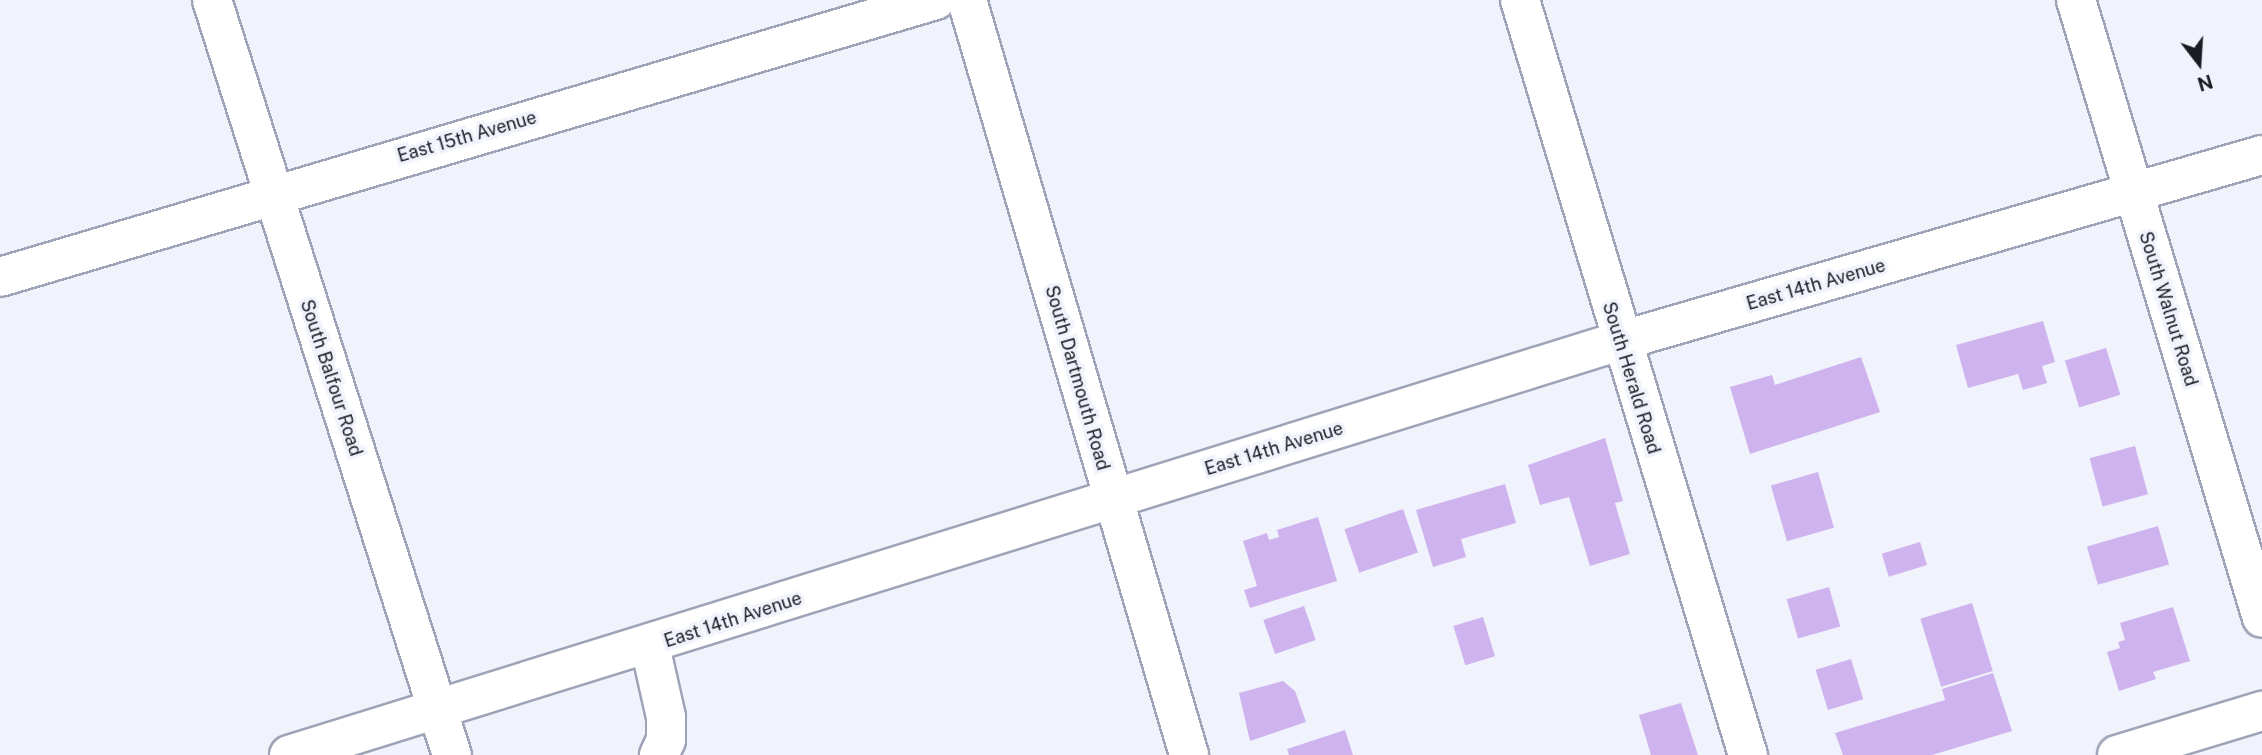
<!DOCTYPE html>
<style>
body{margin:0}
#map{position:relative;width:2262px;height:755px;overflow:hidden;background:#f0f3fc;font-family:"Public Sans",sans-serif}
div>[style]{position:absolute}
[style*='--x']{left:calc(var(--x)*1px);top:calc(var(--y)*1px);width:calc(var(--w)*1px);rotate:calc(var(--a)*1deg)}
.building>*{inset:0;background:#cfb3ef;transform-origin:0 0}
.roads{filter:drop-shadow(2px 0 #9ea3b7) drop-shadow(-2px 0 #9ea3b7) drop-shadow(0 2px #9ea3b7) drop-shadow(0 -2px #9ea3b7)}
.minor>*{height:38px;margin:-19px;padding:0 19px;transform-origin:19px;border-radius:19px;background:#fff}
span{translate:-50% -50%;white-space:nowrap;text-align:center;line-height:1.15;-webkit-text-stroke:7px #f0f3fc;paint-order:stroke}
.street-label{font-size:18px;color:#1a1c23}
.north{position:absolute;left:2164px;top:28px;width:70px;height:70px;-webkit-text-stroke:5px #f0f3fc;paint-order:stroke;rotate:163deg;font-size:19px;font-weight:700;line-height:28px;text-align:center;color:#1a1c23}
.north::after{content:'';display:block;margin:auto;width:24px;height:32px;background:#1a1c23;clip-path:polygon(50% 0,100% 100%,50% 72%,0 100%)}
</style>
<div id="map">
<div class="building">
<div style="clip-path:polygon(2043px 321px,2055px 362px,2042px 366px,2047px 383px,2023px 390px,2018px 374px,1968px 388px,1956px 345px)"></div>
<div style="left:2106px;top:348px;width:49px;height:43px;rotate:73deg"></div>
<div style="clip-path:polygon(1861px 357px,1880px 412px,1750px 454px,1730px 387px,1772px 375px,1775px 385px)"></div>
<div style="clip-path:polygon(1605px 438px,1623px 501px,1615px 503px,1630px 554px,1590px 566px,1569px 497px,1540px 505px,1528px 465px)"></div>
<div style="left:2135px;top:446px;width:50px;height:47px;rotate:75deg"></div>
<div style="left:1818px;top:472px;width:58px;height:49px;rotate:74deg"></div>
<div style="clip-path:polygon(1505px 484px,1516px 523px,1461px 539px,1466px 557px,1433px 567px,1416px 510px)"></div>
<div style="left:1403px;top:509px;width:46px;height:62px;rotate:71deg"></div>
<div style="clip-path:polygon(1318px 517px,1337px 581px,1250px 608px,1244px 590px,1257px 586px,1243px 541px,1267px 533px,1269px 540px,1279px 537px,1277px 530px)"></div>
<div style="left:2158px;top:526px;width:40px;height:74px;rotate:74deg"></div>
<div style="left:1920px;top:542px;width:24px;height:40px;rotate:73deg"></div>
<div style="left:1829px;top:587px;width:41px;height:44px;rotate:74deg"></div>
<div style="left:1972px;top:603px;width:71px;height:54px;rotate:73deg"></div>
<div style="left:1304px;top:606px;width:36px;height:43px;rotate:71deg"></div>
<div style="clip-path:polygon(2173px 607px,2190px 661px,2153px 672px,2156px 679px,2119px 691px,2107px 652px,2120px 648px,2118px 642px,2125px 640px,2120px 623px)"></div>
<div style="left:1483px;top:617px;width:41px;height:31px;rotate:73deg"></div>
<div style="left:1851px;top:659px;width:42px;height:37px;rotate:73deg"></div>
<div style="clip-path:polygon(1993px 673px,2012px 731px,1932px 755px,1843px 755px,1835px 733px,1945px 700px,1942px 689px)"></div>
<div style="clip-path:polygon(1283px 681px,1295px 691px,1306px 722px,1250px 741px,1239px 693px)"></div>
<div style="clip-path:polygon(1681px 703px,1698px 755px,1651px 755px,1639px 715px)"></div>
<div style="clip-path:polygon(1345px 730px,1353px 755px,1289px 755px,1287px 749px)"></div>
</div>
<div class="roads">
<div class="minor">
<div style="--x:212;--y:0;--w:792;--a:72.37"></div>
<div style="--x:967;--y:0;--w:787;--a:73.61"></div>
<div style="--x:1520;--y:0;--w:789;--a:73.2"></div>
<div style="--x:2076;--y:0;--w:645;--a:73.25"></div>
<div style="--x:0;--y:277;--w:976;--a:-16.49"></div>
<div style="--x:650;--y:646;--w:73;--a:77.3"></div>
<div style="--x:666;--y:717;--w:23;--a:90"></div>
<div style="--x:666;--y:740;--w:17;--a:115"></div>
<div style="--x:289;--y:755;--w:1394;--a:-17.28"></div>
<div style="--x:1620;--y:341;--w:668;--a:-16.16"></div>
<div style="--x:2117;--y:755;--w:152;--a:-16.9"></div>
</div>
</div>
<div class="street-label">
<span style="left:467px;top:137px;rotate:-16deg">East 15th Avenue</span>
<span style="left:1816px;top:285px;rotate:-16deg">East 14th Avenue</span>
<span style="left:2168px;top:309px;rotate:73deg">South Walnut Road</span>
<span style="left:331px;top:378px;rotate:72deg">South Balfour Road</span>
<span style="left:1077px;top:378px;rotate:74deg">South Dartmouth Road</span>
<span style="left:1631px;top:378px;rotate:73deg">South Herald Road</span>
<span style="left:1274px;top:449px;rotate:-17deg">East 14th Avenue</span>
<span style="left:733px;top:620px;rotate:-18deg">East 14th Avenue</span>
</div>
<div class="north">N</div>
</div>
